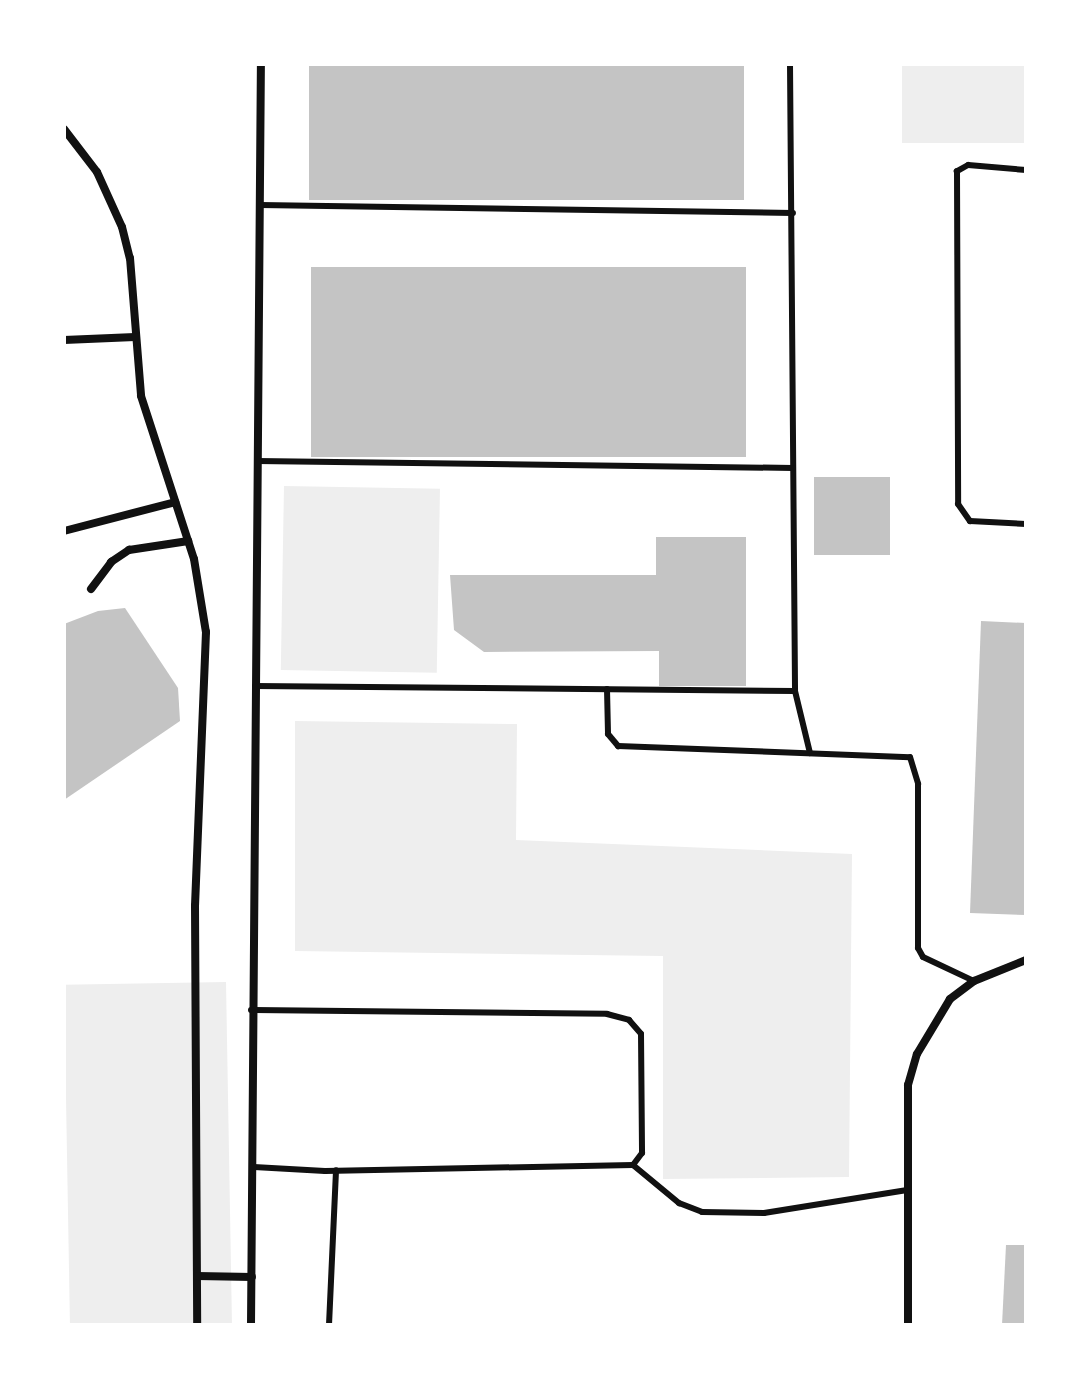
<!DOCTYPE html>
<style>
body{margin:0}
#map{position:relative;width:1090px;height:1389px;overflow:hidden;background:#fff;font-family:Helvetica,sans-serif}
div>[style]{position:absolute}
[style*='--x']{left:calc(var(--x)*1px);top:calc(var(--y)*1px);width:calc(var(--w)*1px);rotate:calc(var(--a)*1deg)}
.green>*{inset:0;background:#eee;transform-origin:0 0}
.building>*{inset:0;background:#c4c4c4;transform-origin:0 0}
.service>*{height:6px;margin:-3px;padding:0 3px;transform-origin:3px;border-radius:3px;background:#111}
.minor>*{height:8px;margin:-4px;padding:0 4px;transform-origin:4px;border-radius:4px;background:#111}
span{translate:-50% -50%;white-space:nowrap;text-align:center;line-height:1.15;-webkit-text-stroke:6px #fff;paint-order:stroke}
.frame{position:absolute;inset:0;border:66px solid #fff;pointer-events:none}
</style>
<div id="map">
<div class="green">
<div style="left:902px;top:64px;width:124px;height:79px"></div>
<div style="left:284px;top:486px;width:156px;height:184px;rotate:1deg"></div>
<div style="clip-path:polygon(295px 721px,517px 724px,516px 840px,852px 854px,849px 1177px,663px 1179px,663px 956px,295px 951px)"></div>
<div style="left:226px;top:982px;width:343px;height:162px;rotate:89deg"></div>
</div>
<div class="building">
<div style="left:309px;top:64px;width:435px;height:136px"></div>
<div style="left:746px;top:267px;width:190px;height:435px;rotate:90deg"></div>
<div style="left:814px;top:477px;width:76px;height:78px"></div>
<div style="clip-path:polygon(656px 537px,746px 537px,746px 686px,659px 686px,659px 651px,484px 652px,454px 630px,450px 575px,656px 575px)"></div>
<div style="clip-path:polygon(125px 608px,178px 688px,180px 721px,64px 800px,64px 624px,98px 611px)"></div>
<div style="clip-path:polygon(981px 621px,1026px 623px,1026px 915px,970px 913px)"></div>
<div style="clip-path:polygon(1006px 1245px,1026px 1245px,1026px 1325px,1002px 1325px)"></div>
</div>
<div class="service">
<div style="--x:790;--y:64;--w:627;--a:89.54"></div>
<div style="--x:795;--y:691;--w:64;--a:76.4"></div>
<div style="--x:1026;--y:170;--w:58;--a:-175.1"></div>
<div style="--x:968;--y:165;--w:13;--a:151"></div>
<div style="--x:957;--y:171;--w:333;--a:89.8"></div>
<div style="--x:958;--y:504;--w:21;--a:55"></div>
<div style="--x:970;--y:521;--w:56;--a:3.1"></div>
<div style="--x:260;--y:205;--w:533;--a:0.86"></div>
<div style="--x:257;--y:461;--w:536;--a:0.75"></div>
<div style="--x:255;--y:686;--w:540;--a:0.53"></div>
<div style="--x:607;--y:689;--w:45;--a:88.7"></div>
<div style="--x:608;--y:734;--w:16;--a:50"></div>
<div style="--x:618;--y:746;--w:292;--a:2.2"></div>
<div style="--x:910;--y:757;--w:28;--a:73"></div>
<div style="--x:918;--y:784;--w:164;--a:90"></div>
<div style="--x:918;--y:948;--w:10;--a:61"></div>
<div style="--x:923;--y:957;--w:56;--a:25.2"></div>
<div style="--x:251;--y:1010;--w:356;--a:0.6"></div>
<div style="--x:607;--y:1014;--w:23;--a:15"></div>
<div style="--x:629;--y:1020;--w:18;--a:49"></div>
<div style="--x:641;--y:1034;--w:119;--a:89.5"></div>
<div style="--x:642;--y:1153;--w:15;--a:127"></div>
<div style="--x:633;--y:1165;--w:308;--a:178.9"></div>
<div style="--x:325;--y:1171;--w:72;--a:-176.8"></div>
<div style="--x:633;--y:1165;--w:60;--a:39.6"></div>
<div style="--x:679;--y:1203;--w:25;--a:21"></div>
<div style="--x:702;--y:1212;--w:62;--a:0.9"></div>
<div style="--x:764;--y:1213;--w:145;--a:-9.1"></div>
<div style="--x:329;--y:1325;--w:155;--a:-87.4"></div>
</div>
<div class="minor">
<div style="--x:64;--y:129;--w:54;--a:52.5"></div>
<div style="--x:97;--y:172;--w:60;--a:65.6"></div>
<div style="--x:122;--y:227;--w:32;--a:76"></div>
<div style="--x:130;--y:258;--w:138;--a:85.4"></div>
<div style="--x:141;--y:396;--w:171;--a:72"></div>
<div style="--x:194;--y:559;--w:74;--a:80.7"></div>
<div style="--x:206;--y:632;--w:274;--a:92.3"></div>
<div style="--x:195;--y:906;--w:419;--a:89.7"></div>
<div style="--x:64;--y:340;--w:71;--a:-2.4"></div>
<div style="--x:64;--y:531;--w:115;--a:-14.6"></div>
<div style="--x:91;--y:589;--w:34;--a:-53"></div>
<div style="--x:111;--y:562;--w:22;--a:-34"></div>
<div style="--x:129;--y:550;--w:60;--a:-8.7"></div>
<div style="--x:197;--y:1276;--w:55;--a:1"></div>
<div style="--x:251;--y:1325;--w:1261;--a:-89.55"></div>
<div style="--x:908;--y:1325;--w:240;--a:-90"></div>
<div style="--x:908;--y:1085;--w:32;--a:-74"></div>
<div style="--x:917;--y:1054;--w:64;--a:-59"></div>
<div style="--x:950;--y:999;--w:30;--a:-37"></div>
<div style="--x:974;--y:981;--w:56;--a:-22"></div>
</div>
<div class="frame"></div>
</div>
